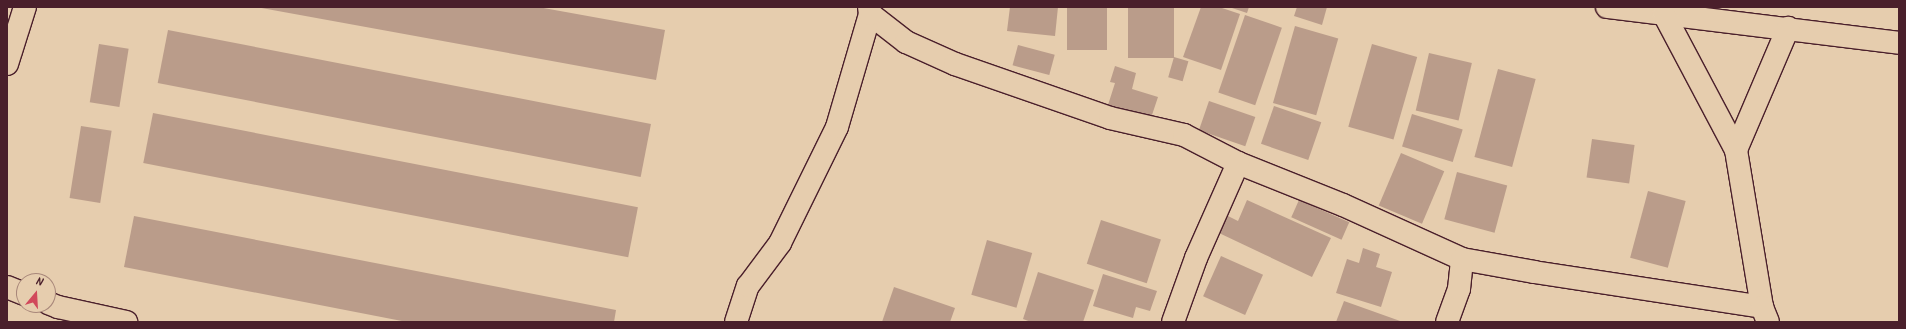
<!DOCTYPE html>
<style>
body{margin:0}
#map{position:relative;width:1906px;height:329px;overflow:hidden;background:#e6cdae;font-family:Kalam,sans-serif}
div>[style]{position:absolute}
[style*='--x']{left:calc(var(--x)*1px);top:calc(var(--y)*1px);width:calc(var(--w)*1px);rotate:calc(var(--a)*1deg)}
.building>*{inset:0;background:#ba9c8a;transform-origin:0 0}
.roads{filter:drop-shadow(1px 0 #4a1f2b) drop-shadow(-1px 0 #4a1f2b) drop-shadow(0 1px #4a1f2b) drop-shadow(0 -1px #4a1f2b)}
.minor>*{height:22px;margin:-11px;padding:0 11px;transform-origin:11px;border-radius:11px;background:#e6cdae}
span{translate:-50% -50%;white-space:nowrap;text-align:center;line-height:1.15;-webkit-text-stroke:3px #e6cdae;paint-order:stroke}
.frame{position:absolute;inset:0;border:8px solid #4a1f2b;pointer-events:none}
.north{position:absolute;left:16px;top:273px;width:40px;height:40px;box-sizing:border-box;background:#e6cdae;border:1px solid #a8877a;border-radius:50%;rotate:18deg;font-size:11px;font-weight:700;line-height:16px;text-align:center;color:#4a1f2b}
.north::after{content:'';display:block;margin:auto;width:14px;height:18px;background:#d1495b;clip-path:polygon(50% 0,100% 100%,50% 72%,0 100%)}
</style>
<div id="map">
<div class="building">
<div style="clip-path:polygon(256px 7px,538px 7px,665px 30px,656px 80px)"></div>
<div style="clip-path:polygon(1010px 7px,1058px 7px,1055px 36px,1007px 31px)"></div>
<div style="left:1067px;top:7px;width:40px;height:43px"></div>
<div style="left:1128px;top:7px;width:46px;height:51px"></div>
<div style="clip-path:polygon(1201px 7px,1219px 7px,1240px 14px,1221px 70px,1183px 57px)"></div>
<div style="clip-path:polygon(1229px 7px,1249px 7px,1247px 13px)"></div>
<div style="clip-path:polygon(1297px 7px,1327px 7px,1322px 25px,1294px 16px)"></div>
<div style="left:1245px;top:15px;width:39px;height:82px;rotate:19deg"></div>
<div style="left:1295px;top:26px;width:45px;height:80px;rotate:16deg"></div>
<div style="left:168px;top:30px;width:492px;height:54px;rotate:11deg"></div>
<div style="left:99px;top:44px;width:30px;height:59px;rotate:9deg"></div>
<div style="left:1372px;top:44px;width:47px;height:86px;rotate:16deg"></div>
<div style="left:1018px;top:45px;width:38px;height:21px;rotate:15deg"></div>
<div style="left:1429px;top:53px;width:44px;height:59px;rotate:13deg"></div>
<div style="left:1174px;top:57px;width:15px;height:21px;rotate:16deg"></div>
<div style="clip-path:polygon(1115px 66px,1136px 73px,1132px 89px,1158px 97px,1151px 118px,1108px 105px,1115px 83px,1110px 82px)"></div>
<div style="left:1498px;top:69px;width:39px;height:91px;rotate:15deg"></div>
<div style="left:1209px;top:101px;width:49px;height:31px;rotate:19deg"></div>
<div style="left:1274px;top:106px;width:50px;height:40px;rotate:19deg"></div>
<div style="left:153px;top:113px;width:494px;height:51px;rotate:11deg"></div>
<div style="left:1412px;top:114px;width:53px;height:34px;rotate:17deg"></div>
<div style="left:81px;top:126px;width:31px;height:73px;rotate:9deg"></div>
<div style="left:1592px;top:139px;width:43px;height:39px;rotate:8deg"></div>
<div style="left:1401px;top:153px;width:47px;height:57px;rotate:23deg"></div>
<div style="left:1457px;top:172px;width:52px;height:49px;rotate:15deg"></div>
<div style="left:1648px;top:191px;width:39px;height:69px;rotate:15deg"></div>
<div style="clip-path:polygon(1247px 200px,1331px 238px,1312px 277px,1219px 233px,1228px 216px,1238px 221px)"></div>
<div style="left:1299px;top:200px;width:55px;height:19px;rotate:24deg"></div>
<div style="clip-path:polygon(134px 216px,616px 310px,614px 322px,407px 322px,124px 267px)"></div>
<div style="left:1101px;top:220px;width:63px;height:46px;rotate:18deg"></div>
<div style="left:987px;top:240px;width:47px;height:57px;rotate:16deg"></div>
<div style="clip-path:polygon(1363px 248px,1380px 254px,1376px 267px,1392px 272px,1381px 307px,1336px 293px,1347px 259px,1359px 263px)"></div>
<div style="left:1221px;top:256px;width:46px;height:44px;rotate:24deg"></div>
<div style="clip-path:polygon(1038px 272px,1094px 290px,1083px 322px,1031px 322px,1023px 319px)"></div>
<div style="clip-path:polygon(1103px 274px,1157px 291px,1150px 311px,1136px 307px,1133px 318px,1093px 306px)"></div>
<div style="clip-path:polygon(894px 287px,955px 308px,950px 322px,882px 322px)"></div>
<div style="clip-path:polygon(1344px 301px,1403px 322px,1336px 322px)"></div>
</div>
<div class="roads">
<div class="minor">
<div style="--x:1607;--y:7;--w:294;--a:7"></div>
<div style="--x:870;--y:14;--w:46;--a:37.9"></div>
<div style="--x:906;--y:42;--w:54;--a:24.2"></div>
<div style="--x:955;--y:64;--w:164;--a:19.2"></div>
<div style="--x:1110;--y:118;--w:76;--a:12.9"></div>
<div style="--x:1184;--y:135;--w:61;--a:27.4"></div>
<div style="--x:1238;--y:163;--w:113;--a:21.8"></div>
<div style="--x:1343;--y:205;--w:131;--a:24.4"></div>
<div style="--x:1462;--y:259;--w:73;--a:10.2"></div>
<div style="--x:1534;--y:272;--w:231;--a:8.7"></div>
<div style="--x:1664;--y:14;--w:154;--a:62.1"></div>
<div style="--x:1736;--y:150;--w:159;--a:80.6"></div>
<div style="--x:1762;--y:307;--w:16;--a:68"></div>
<div style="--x:7;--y:64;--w:60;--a:-72.5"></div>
<div style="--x:1736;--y:150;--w:133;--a:-66.9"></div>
<div style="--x:7;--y:287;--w:18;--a:22"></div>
<div style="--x:48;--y:303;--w:11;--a:22"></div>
<div style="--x:58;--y:307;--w:70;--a:12.4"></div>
<div style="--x:736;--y:322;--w:38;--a:-72"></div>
<div style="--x:748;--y:286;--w:54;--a:-53.3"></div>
<div style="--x:780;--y:243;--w:129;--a:-63.8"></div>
<div style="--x:837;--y:127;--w:118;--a:-73.7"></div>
<div style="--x:870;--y:14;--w:7;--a:-98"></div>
<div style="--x:1173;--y:322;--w:68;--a:-70.2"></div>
<div style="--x:1196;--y:258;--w:104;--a:-66.1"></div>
<div style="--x:1447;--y:322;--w:35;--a:-70"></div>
<div style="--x:1459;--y:289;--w:30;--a:-84"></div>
</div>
</div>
<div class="frame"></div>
<div class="north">N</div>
</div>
